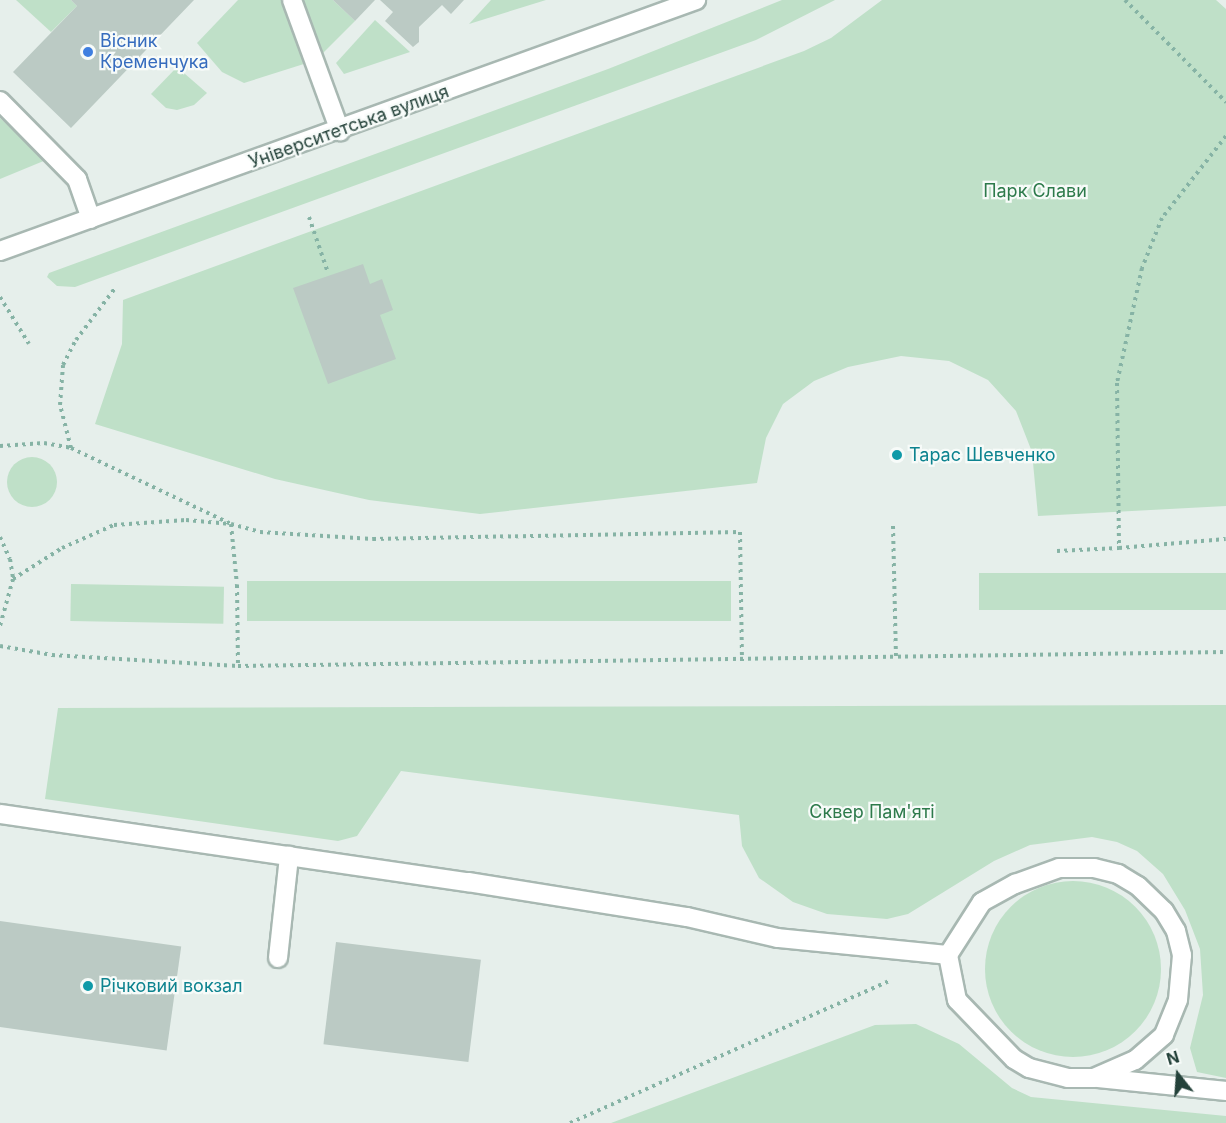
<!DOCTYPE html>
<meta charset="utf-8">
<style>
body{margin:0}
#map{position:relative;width:1226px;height:1123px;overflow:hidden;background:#e6efeb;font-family:Inter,sans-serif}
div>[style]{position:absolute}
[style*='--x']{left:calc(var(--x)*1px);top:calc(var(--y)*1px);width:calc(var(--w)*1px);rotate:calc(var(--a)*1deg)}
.green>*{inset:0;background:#bfe0c8;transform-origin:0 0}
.round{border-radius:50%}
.building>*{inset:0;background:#bbcac4;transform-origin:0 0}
.path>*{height:4px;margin-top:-2px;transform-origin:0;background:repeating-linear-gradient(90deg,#86b3a5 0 3px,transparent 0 7.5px)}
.roads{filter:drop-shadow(2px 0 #a8b8b2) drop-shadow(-2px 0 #a8b8b2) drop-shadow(0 2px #a8b8b2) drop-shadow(0 -2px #a8b8b2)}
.minor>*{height:18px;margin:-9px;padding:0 9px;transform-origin:9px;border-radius:9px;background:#fff}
.dots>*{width:16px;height:16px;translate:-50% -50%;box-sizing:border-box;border:3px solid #f7fbf9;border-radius:50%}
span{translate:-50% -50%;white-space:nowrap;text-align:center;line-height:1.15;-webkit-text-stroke:4.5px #f7fbf9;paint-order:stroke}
.shop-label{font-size:18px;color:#366cbe}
.left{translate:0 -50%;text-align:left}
.street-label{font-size:18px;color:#24423a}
.park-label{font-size:18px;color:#2d7a4b}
.culture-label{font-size:18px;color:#0d838f}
.north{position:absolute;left:1148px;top:1045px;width:60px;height:60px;-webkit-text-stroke:4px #f7fbf9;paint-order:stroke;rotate:343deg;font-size:16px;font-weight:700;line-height:24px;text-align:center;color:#24423a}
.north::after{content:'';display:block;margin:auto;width:21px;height:27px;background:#24423a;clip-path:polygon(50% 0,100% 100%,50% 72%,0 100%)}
</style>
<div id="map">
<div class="green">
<div style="clip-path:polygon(16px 0,71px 0,77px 6px,51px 32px)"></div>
<div style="clip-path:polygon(238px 0,284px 0,307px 63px,244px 83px,222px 72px,197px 43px)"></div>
<div style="clip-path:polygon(303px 0,333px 0,355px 21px,323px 53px)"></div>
<div style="clip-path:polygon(491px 0,546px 0,469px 24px)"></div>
<div style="clip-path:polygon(782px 0,835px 0,756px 40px,75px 287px,57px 286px,47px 277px,49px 273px,608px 69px)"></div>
<div style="clip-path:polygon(882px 0,1216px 0,1226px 9px,1226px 506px,1038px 516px,1032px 452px,1016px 411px,988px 380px,949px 361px,901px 356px,848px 367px,814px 381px,783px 404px,766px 438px,757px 483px,480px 514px,369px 500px,275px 479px,95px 424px,122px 344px,123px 300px,804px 51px,831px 38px)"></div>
<div style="clip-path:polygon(375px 20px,410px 52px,344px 74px,336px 63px)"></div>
<div style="clip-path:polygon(177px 67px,207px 93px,194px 105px,177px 110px,166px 108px,151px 94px)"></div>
<div style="clip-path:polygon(0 118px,46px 160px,0 179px)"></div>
<div class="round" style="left:7px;top:457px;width:50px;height:50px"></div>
<div style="left:1226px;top:573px;width:37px;height:247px;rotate:90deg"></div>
<div style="left:731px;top:581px;width:40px;height:484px;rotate:90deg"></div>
<div style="left:71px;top:584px;width:153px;height:37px;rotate:1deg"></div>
<div style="clip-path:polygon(1226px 705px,1226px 1078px,1197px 1072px,1190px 1048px,1203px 995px,1200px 949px,1185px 910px,1163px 874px,1137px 851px,1117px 842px,1092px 837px,1030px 845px,994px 861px,908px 914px,887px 919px,827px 914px,793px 902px,759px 878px,742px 846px,739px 815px,401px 771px,357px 836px,338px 841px,45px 799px,58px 708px)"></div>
<div class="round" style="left:985px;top:881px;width:176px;height:176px"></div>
<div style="clip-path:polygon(916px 1024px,959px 1044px,1012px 1088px,1031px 1097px,1226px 1116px,1226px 1123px,611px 1123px,875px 1025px)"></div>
</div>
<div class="building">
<div style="clip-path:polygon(71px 0,194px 0,71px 128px,13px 72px,77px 6px)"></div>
<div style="clip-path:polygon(333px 0,375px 0,355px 21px)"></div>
<div style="clip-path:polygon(380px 0,464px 0,451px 14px,442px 5px,419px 27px,419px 42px,413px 47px,385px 21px,393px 12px)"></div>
<div style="clip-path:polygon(363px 264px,370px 284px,382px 279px,393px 310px,380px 315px,396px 359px,328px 384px,293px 288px)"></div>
<div style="left:0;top:921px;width:183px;height:105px;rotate:8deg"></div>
<div style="left:336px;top:942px;width:146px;height:103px;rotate:7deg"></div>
</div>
<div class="path">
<div style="--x:1125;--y:0;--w:144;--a:45.3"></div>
<div style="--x:1226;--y:136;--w:104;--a:128"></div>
<div style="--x:1162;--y:218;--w:54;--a:111.8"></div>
<div style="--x:1142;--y:268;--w:118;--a:102.3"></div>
<div style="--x:1117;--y:383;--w:165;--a:89.3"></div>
<div style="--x:1119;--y:548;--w:107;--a:-4.8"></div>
<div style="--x:309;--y:217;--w:56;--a:71.2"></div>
<div style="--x:0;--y:297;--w:55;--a:58.3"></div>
<div style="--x:0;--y:446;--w:44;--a:-3.9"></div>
<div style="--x:44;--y:443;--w:27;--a:10"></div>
<div style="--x:71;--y:448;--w:177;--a:25.4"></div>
<div style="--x:231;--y:524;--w:30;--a:15"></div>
<div style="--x:260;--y:532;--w:113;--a:3.5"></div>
<div style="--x:373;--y:539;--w:367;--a:-1.1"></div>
<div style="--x:740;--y:532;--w:129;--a:89.1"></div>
<div style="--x:71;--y:448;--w:44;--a:-104.3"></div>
<div style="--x:60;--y:405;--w:40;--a:-85.7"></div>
<div style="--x:63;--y:365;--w:28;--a:-63"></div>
<div style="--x:76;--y:340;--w:66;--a:-53"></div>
<div style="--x:893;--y:526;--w:133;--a:88.7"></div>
<div style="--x:0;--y:537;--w:24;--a:66"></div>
<div style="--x:10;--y:559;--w:20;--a:81"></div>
<div style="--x:13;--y:579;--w:49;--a:105.5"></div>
<div style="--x:1057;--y:551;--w:62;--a:-2.8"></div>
<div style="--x:13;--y:579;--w:58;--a:-32.3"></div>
<div style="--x:62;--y:548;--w:57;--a:-23.9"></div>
<div style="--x:114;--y:525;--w:72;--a:-4"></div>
<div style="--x:186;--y:520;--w:45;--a:5.1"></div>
<div style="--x:231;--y:524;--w:61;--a:84.4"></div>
<div style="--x:237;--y:585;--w:81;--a:89.3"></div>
<div style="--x:0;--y:646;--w:53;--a:9.8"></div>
<div style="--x:52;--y:655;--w:186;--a:3.4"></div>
<div style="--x:238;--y:666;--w:988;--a:-0.81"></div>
<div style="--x:570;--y:1123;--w:349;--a:-24"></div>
</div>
<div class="roads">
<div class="minor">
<div style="--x:292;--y:0;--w:140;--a:69.9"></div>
<div style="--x:0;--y:101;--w:110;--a:45.4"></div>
<div style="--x:77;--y:179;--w:42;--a:70.7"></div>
<div style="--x:0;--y:251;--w:740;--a:-19.83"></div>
<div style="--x:0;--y:814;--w:473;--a:8.3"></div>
<div style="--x:468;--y:882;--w:222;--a:9.1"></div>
<div style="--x:687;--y:917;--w:93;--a:13"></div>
<div style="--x:778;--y:938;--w:171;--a:5.7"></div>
<div style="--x:1059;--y:868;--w:35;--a:0"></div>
<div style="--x:1094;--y:868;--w:25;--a:14"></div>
<div style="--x:1118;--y:874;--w:23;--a:31"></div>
<div style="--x:1138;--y:886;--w:36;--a:44"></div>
<div style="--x:1164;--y:911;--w:23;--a:59"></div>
<div style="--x:1176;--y:931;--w:25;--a:76"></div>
<div style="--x:1182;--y:955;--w:45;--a:95.1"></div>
<div style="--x:1178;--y:1000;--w:38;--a:112"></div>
<div style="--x:1164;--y:1035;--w:38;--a:139"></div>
<div style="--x:1135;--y:1060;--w:45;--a:156.3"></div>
<div style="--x:1094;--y:1078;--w:26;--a:180"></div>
<div style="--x:1068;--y:1078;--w:40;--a:-165.6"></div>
<div style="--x:1029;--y:1068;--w:17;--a:-149"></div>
<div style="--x:1014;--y:1059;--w:82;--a:-134"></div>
<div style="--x:957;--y:1000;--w:46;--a:-101.3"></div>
<div style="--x:948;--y:955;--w:63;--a:-57.3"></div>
<div style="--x:982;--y:902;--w:38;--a:-29"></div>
<div style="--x:1015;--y:884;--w:47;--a:-20"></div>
<div style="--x:278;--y:958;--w:103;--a:-83.8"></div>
<div style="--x:1098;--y:1078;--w:129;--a:5.8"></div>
</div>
</div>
<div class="dots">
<div style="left:88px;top:52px;background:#3f7fe0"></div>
<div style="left:897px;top:455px;background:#0f9aa8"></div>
<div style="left:88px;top:986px;background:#0f9aa8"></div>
</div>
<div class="shop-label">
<span class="left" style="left:100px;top:52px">Вісник<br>Кременчука</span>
</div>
<div class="street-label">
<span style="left:349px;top:127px;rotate:-20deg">Університетська вулиця</span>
</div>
<div class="park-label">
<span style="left:1035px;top:191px">Парк Слави</span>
<span style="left:872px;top:812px">Сквер Пам'яті</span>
</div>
<div class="culture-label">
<span class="left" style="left:909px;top:455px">Тарас Шевченко</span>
<span class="left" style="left:100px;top:986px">Річковий вокзал</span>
</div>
<div class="north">N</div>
</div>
